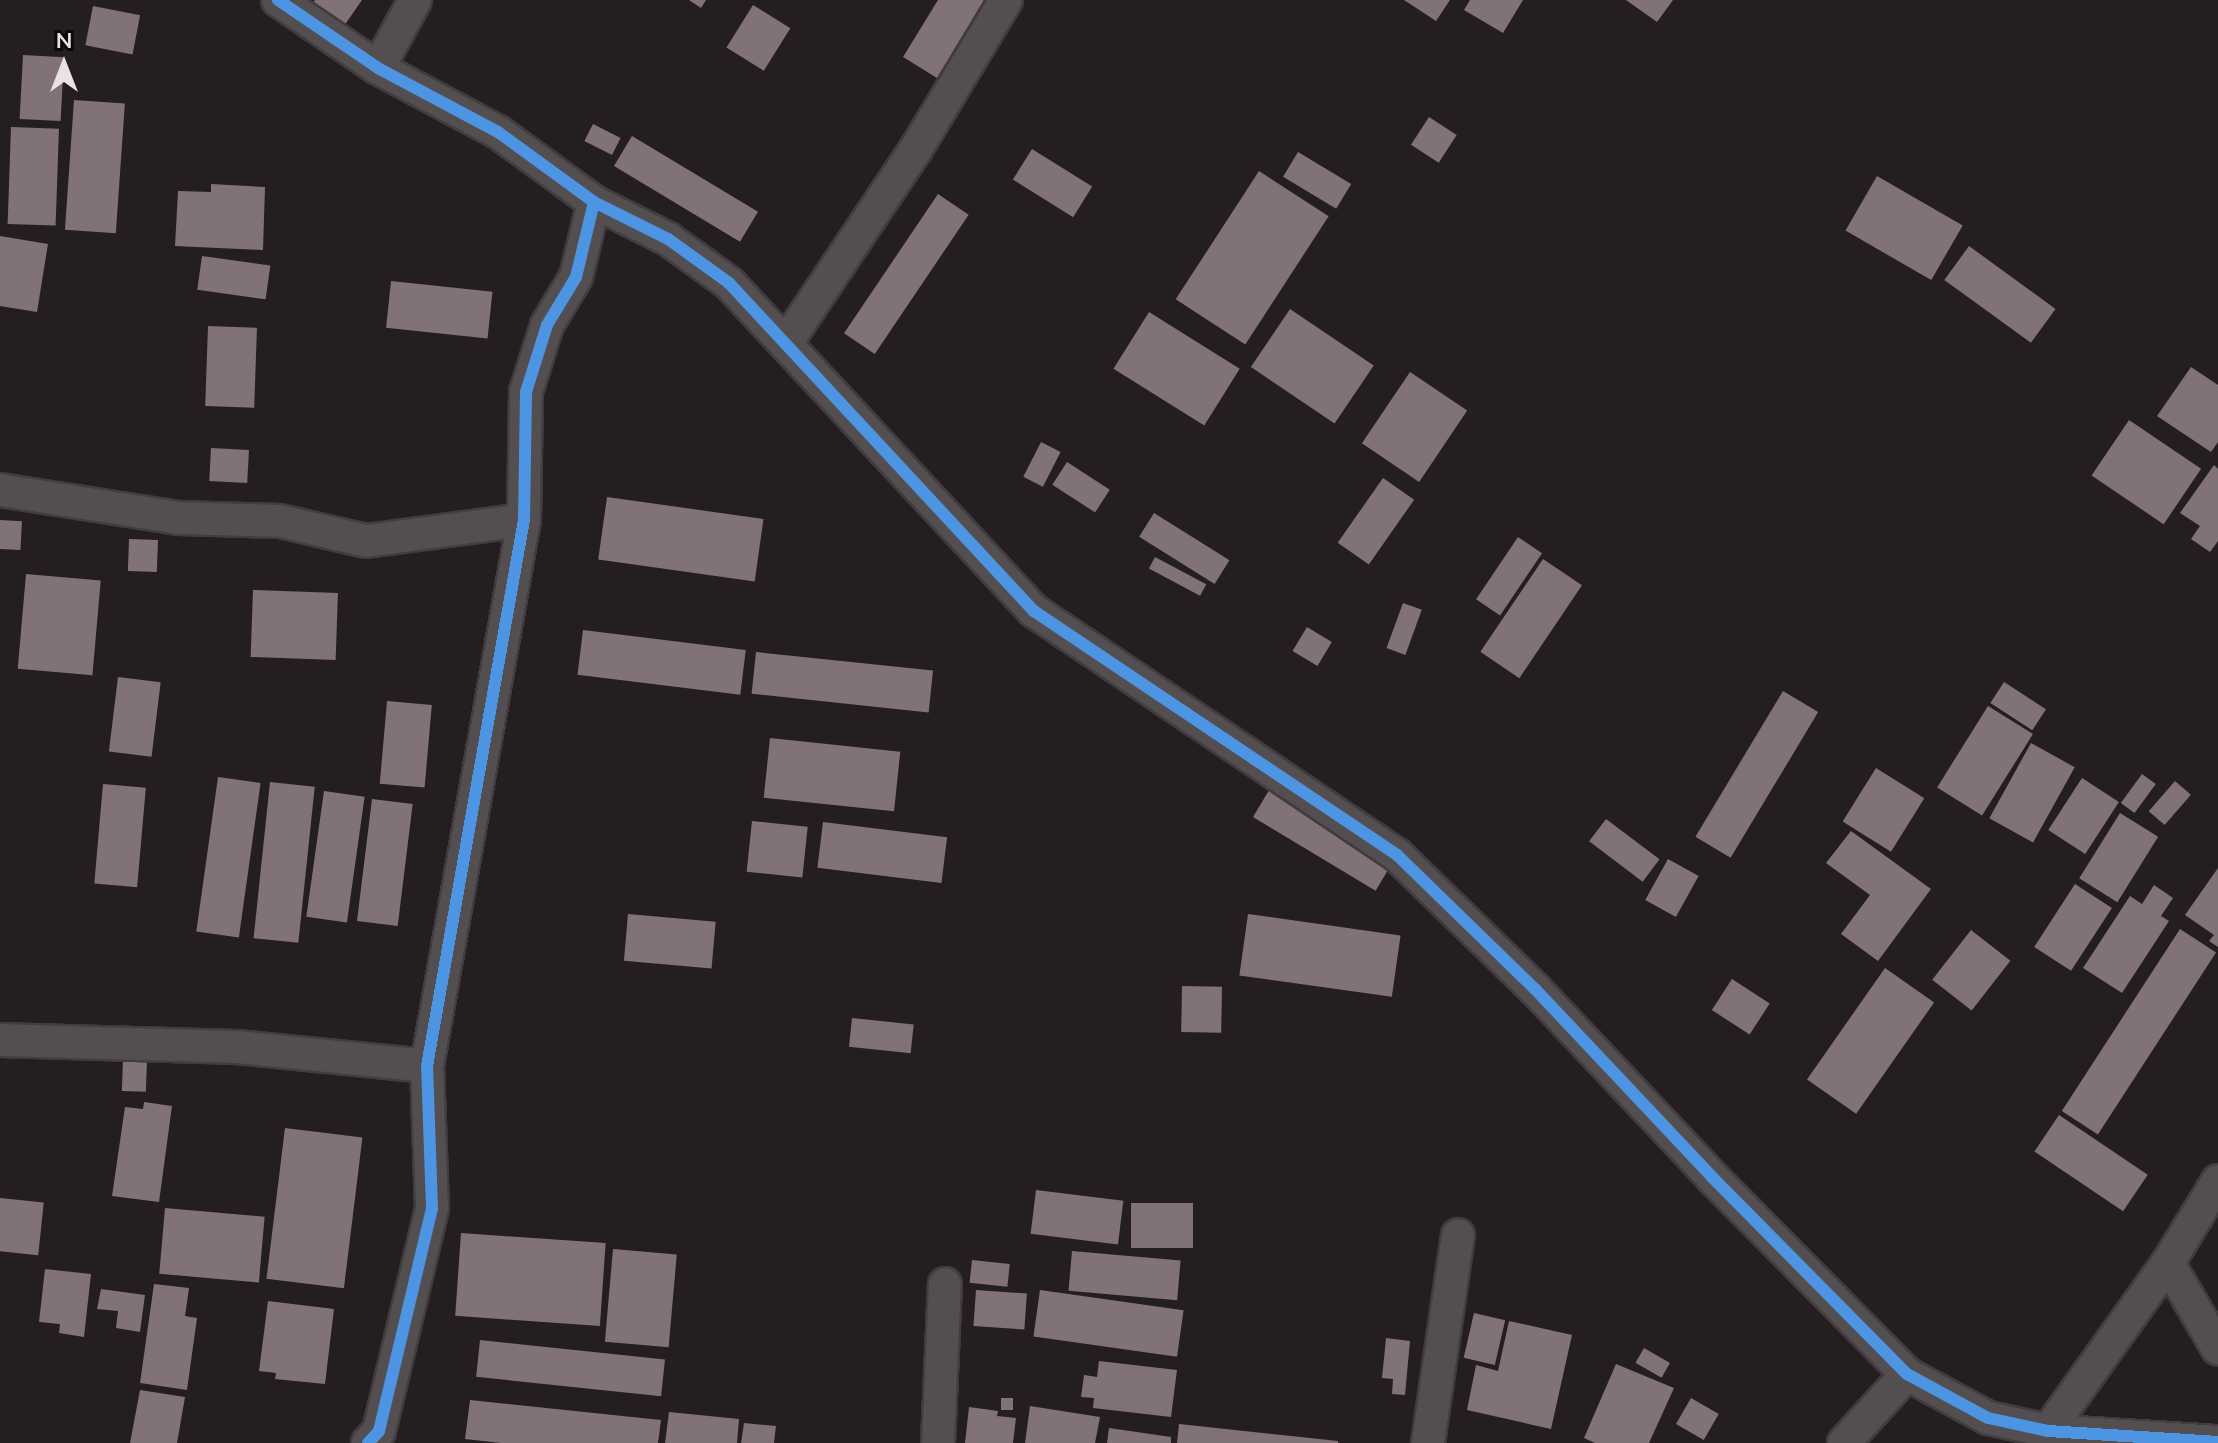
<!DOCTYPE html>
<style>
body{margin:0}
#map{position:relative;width:2218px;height:1443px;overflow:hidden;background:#251e21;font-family:Mulish,sans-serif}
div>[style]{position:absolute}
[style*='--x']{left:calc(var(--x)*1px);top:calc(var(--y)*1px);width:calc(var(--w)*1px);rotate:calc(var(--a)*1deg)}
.building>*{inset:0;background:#817278;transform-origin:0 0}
.roads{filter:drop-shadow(2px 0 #423b3f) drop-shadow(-2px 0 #423b3f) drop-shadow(0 2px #423b3f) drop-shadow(0 -2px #423b3f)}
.street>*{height:32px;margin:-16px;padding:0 16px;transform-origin:16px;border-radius:16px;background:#534e50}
.cycleway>*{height:12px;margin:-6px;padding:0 6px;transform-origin:6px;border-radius:6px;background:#4d94e3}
span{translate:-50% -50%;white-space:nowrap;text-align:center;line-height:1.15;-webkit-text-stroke:8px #0d080a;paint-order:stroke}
.north{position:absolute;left:24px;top:24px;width:80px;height:80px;-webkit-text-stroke:6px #0d080a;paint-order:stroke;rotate:0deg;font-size:22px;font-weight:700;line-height:32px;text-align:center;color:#eae1e5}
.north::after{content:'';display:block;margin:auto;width:28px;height:36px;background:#eae1e5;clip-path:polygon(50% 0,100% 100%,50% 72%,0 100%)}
</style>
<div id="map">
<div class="building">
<div style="clip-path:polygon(315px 0,362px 0,344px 26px,312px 4px)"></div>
<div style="clip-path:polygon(689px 0,706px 0,701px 8px)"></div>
<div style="clip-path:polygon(938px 0,984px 0,937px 78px,903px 57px)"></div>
<div style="clip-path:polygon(1404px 0,1450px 0,1436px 21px)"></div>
<div style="clip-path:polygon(1470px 0,1523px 0,1503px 33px,1464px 10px)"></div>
<div style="clip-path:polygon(1626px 0,1673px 0,1657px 22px)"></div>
<div style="left:753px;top:5px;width:44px;height:50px;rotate:32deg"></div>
<div style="left:93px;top:6px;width:48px;height:40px;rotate:11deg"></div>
<div style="left:23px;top:55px;width:41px;height:64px;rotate:3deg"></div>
<div style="left:74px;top:100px;width:51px;height:130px;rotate:4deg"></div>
<div style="left:1429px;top:117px;width:33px;height:33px;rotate:33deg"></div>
<div style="left:593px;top:124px;width:31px;height:19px;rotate:27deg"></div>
<div style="left:11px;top:127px;width:48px;height:97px;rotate:2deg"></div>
<div style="left:632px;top:136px;width:147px;height:35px;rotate:31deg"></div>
<div style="left:1032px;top:149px;width:71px;height:36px;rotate:32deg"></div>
<div style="left:1298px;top:152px;width:62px;height:29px;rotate:31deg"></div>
<div style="left:1259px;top:171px;width:83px;height:153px;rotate:33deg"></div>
<div style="left:1877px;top:176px;width:99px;height:63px;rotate:30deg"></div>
<div style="clip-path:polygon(211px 184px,265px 187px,263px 250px,175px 246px,178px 191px,211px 192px)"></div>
<div style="left:938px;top:194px;width:37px;height:168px;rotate:34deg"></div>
<div style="clip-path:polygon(0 236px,48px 244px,37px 312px,0 306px)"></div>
<div style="left:1969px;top:246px;width:107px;height:42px;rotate:36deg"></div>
<div style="left:202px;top:256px;width:69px;height:34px;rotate:8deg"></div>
<div style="left:391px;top:281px;width:102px;height:47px;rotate:6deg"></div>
<div style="left:1290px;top:309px;width:101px;height:70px;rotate:34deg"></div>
<div style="left:1149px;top:312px;width:107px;height:67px;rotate:32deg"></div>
<div style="left:208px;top:326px;width:49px;height:80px;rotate:2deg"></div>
<div style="clip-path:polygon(2191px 367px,2218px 385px,2218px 442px,2211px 452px,2157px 416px)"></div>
<div style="left:1410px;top:372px;width:69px;height:86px;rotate:34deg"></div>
<div style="left:2129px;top:420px;width:87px;height:67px;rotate:34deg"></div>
<div style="left:1041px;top:442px;width:22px;height:39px;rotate:27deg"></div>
<div style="left:211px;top:448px;width:38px;height:33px;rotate:3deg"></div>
<div style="left:1067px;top:462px;width:51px;height:27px;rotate:33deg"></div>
<div style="clip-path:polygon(2214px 465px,2218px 469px,2218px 541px,2210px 552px,2191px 539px,2200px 526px,2180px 513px)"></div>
<div style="left:1383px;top:478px;width:38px;height:79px;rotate:35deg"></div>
<div style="left:607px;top:497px;width:158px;height:63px;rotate:8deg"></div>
<div style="left:1154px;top:513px;width:89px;height:28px;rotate:32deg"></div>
<div style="left:0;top:520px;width:22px;height:29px;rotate:3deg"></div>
<div style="left:1518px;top:537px;width:29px;height:75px;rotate:34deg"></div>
<div style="left:129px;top:539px;width:29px;height:32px;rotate:2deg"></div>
<div style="left:1155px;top:557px;width:58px;height:13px;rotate:28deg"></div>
<div style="left:1543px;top:559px;width:47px;height:112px;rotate:34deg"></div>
<div style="left:26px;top:574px;width:75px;height:95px;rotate:5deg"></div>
<div style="left:253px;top:590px;width:85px;height:67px;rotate:2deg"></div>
<div style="left:1403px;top:603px;width:20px;height:48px;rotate:20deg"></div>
<div style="left:1307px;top:627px;width:29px;height:28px;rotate:31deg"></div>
<div style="left:583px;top:630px;width:164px;height:45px;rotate:7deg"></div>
<div style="left:756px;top:652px;width:178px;height:42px;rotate:6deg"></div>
<div style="left:118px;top:677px;width:43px;height:75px;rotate:7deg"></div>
<div style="left:2004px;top:682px;width:50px;height:25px;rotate:33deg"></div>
<div style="left:1783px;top:691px;width:41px;height:170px;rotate:31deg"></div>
<div style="left:387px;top:701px;width:45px;height:83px;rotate:5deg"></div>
<div style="left:1988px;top:706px;width:53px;height:96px;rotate:32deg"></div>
<div style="left:770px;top:738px;width:131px;height:60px;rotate:6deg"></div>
<div style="left:2031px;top:743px;width:50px;height:86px;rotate:29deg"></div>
<div style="left:1876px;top:768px;width:57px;height:63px;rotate:32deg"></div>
<div style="left:2142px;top:774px;width:17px;height:36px;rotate:36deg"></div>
<div style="left:218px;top:777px;width:43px;height:156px;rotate:8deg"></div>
<div style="left:2082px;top:778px;width:44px;height:62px;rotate:33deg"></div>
<div style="left:2175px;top:781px;width:21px;height:40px;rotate:41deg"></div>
<div style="left:270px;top:782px;width:45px;height:157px;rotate:6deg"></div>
<div style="left:103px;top:784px;width:43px;height:100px;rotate:5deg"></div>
<div style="left:1271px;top:787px;width:143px;height:35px;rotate:31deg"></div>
<div style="left:324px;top:791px;width:41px;height:127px;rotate:8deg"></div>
<div style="left:372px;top:799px;width:41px;height:123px;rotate:7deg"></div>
<div style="left:2120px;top:813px;width:45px;height:77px;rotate:32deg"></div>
<div style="left:1606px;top:819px;width:67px;height:28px;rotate:37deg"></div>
<div style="left:752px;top:821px;width:56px;height:51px;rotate:6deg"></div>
<div style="left:823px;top:822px;width:125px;height:46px;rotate:7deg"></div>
<div style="clip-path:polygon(1851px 831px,1931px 889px,1878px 961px,1841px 934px,1870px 895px,1826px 863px)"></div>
<div style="left:1668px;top:859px;width:35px;height:47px;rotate:29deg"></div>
<div style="clip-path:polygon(2218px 868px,2218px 947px,2209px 941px,2214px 935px,2185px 915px)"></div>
<div style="left:2075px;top:884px;width:44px;height:75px;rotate:33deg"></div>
<div style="clip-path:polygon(2154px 885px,2173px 898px,2161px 916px,2169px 921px,2122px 993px,2083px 968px,2130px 896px,2142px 904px)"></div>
<div style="left:628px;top:914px;width:88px;height:47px;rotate:5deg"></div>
<div style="left:1248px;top:914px;width:154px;height:62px;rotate:8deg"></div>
<div style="left:2180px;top:929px;width:43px;height:217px;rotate:33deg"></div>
<div style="left:1971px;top:930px;width:50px;height:63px;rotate:38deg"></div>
<div style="left:1885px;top:968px;width:60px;height:136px;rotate:35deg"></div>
<div style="left:1732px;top:979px;width:45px;height:37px;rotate:33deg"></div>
<div style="left:1182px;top:986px;width:40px;height:46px;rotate:1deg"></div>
<div style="left:852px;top:1018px;width:62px;height:29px;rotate:6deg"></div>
<div style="left:123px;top:1059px;width:24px;height:32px;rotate:2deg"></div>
<div style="clip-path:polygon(144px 1102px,172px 1106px,159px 1202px,112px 1196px,125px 1107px,143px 1109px)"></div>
<div style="left:2059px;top:1115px;width:107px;height:44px;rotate:34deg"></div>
<div style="left:285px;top:1128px;width:78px;height:152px;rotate:7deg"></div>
<div style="left:1036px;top:1190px;width:88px;height:44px;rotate:7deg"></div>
<div style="left:0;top:1198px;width:44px;height:53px;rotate:6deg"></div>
<div style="left:1131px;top:1203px;width:62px;height:45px"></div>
<div style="left:165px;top:1208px;width:100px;height:66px;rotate:5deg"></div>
<div style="left:461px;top:1233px;width:145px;height:83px;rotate:4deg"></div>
<div style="left:613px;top:1249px;width:64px;height:93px;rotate:5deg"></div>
<div style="left:1072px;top:1251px;width:109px;height:40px;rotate:5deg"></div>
<div style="left:972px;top:1260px;width:38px;height:23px;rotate:6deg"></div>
<div style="clip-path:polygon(45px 1269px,91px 1274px,84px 1337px,59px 1333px,60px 1324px,39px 1322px)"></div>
<div style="clip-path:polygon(154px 1284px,189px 1288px,185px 1316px,197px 1318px,187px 1390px,140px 1383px)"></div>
<div style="clip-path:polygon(101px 1289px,145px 1295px,140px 1332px,116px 1328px,118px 1311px,97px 1309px)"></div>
<div style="left:976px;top:1290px;width:51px;height:36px;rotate:4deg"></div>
<div style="left:1040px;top:1290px;width:145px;height:47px;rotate:8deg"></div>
<div style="clip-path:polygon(268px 1301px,334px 1309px,325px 1384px,275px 1379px,276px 1373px,259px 1371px)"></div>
<div style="left:1474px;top:1313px;width:32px;height:46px;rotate:13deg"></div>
<div style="clip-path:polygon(1509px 1321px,1572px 1335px,1551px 1429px,1467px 1410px,1476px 1365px,1498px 1371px)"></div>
<div style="clip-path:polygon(1386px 1338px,1410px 1341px,1405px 1395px,1392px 1394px,1393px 1379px,1382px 1378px)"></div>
<div style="left:480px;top:1340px;width:186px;height:37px;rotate:6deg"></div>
<div style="left:1644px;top:1348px;width:30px;height:17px;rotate:30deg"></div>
<div style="clip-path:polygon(1099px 1361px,1177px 1370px,1171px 1417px,1093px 1408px,1094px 1398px,1081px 1397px,1084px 1375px,1097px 1377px)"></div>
<div style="clip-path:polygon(1616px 1364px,1674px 1388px,1649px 1443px,1595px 1443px,1584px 1438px)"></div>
<div style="clip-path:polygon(140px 1390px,185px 1397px,177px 1443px,130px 1443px)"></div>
<div style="left:1001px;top:1398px;width:12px;height:12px"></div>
<div style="left:1691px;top:1398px;width:32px;height:30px;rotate:30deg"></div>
<div style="clip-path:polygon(470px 1400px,661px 1420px,658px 1443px,501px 1443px,465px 1439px)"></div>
<div style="clip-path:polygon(1030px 1406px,1100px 1417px,1095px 1443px,1025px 1443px)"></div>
<div style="clip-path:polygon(969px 1407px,998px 1411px,997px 1416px,1016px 1418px,1013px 1443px,965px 1443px)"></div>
<div style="clip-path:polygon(669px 1412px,739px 1419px,737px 1443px,665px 1443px)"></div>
<div style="clip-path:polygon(744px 1423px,776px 1426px,774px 1443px,741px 1443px)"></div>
<div style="clip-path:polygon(1179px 1424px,1338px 1441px,1338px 1443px,1177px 1443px)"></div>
<div style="clip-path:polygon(1109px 1428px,1171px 1437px,1171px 1443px,1107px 1443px)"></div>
</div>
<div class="roads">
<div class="street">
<div style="--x:278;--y:0;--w:121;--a:34.2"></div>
<div style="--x:378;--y:68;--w:136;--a:28.1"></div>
<div style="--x:498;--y:132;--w:119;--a:36.1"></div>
<div style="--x:594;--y:202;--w:83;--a:26.6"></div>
<div style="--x:668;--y:239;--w:75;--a:35.8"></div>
<div style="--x:729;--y:283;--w:448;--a:47.1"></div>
<div style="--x:1034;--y:611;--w:437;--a:33.9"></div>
<div style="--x:1397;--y:855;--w:192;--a:44.2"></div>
<div style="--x:1535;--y:989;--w:258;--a:46.7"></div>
<div style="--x:1712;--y:1177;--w:277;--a:45.3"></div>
<div style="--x:1907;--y:1374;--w:92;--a:28.5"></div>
<div style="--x:1988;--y:1418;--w:61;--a:12.2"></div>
<div style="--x:2048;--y:1431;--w:170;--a:3.7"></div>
<div style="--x:378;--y:68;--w:77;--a:-61.4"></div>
<div style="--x:786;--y:343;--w:234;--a:-56.2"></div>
<div style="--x:916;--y:149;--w:174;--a:-58.9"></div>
<div style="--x:0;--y:490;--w:181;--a:8.9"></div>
<div style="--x:179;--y:518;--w:101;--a:1.7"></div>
<div style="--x:280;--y:521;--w:88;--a:13.1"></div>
<div style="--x:366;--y:541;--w:159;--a:-7.6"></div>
<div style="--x:0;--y:1040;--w:237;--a:1.7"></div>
<div style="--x:237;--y:1047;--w:191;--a:5.7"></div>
<div style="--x:2168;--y:1263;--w:99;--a:59.8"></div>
<div style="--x:2048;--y:1431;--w:206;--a:-54.5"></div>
<div style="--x:2168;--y:1263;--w:96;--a:-58.6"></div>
<div style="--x:368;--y:1443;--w:16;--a:-47"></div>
<div style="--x:379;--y:1431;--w:229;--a:-76.6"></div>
<div style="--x:432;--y:1208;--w:142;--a:-92"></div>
<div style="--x:427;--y:1066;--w:555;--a:-79.93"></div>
<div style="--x:524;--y:520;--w:128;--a:-89.1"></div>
<div style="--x:526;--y:392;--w:70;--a:-72.6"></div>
<div style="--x:547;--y:325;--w:56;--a:-58.9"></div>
<div style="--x:576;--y:277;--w:77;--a:-76.5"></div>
<div style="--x:938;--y:1443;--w:159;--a:-87.5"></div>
<div style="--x:1428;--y:1443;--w:210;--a:-81.8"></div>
<div style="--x:1844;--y:1443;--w:93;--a:-47.6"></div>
</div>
</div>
<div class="cycleway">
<div style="--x:278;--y:0;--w:121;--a:34.2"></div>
<div style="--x:378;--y:68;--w:136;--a:28.1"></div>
<div style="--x:498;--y:132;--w:119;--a:36.1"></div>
<div style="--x:594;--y:202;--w:83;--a:26.6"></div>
<div style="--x:668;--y:239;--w:75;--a:35.8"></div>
<div style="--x:729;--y:283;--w:448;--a:47.1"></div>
<div style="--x:1034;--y:611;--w:437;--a:33.9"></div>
<div style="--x:1397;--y:855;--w:192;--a:44.2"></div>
<div style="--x:1535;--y:989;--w:258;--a:46.7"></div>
<div style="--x:1712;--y:1177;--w:277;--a:45.3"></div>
<div style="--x:1907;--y:1374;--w:92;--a:28.5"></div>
<div style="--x:1988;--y:1418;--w:61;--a:12.2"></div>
<div style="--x:2048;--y:1431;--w:170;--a:3.7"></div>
<div style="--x:368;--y:1443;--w:16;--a:-47"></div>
<div style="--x:379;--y:1431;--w:229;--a:-76.6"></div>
<div style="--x:432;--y:1208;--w:142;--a:-92"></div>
<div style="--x:427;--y:1066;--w:555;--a:-79.93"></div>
<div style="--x:524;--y:520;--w:128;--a:-89.1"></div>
<div style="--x:526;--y:392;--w:70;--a:-72.6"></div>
<div style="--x:547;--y:325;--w:56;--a:-58.9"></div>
<div style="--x:576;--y:277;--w:77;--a:-76.5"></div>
</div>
<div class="north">N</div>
</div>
